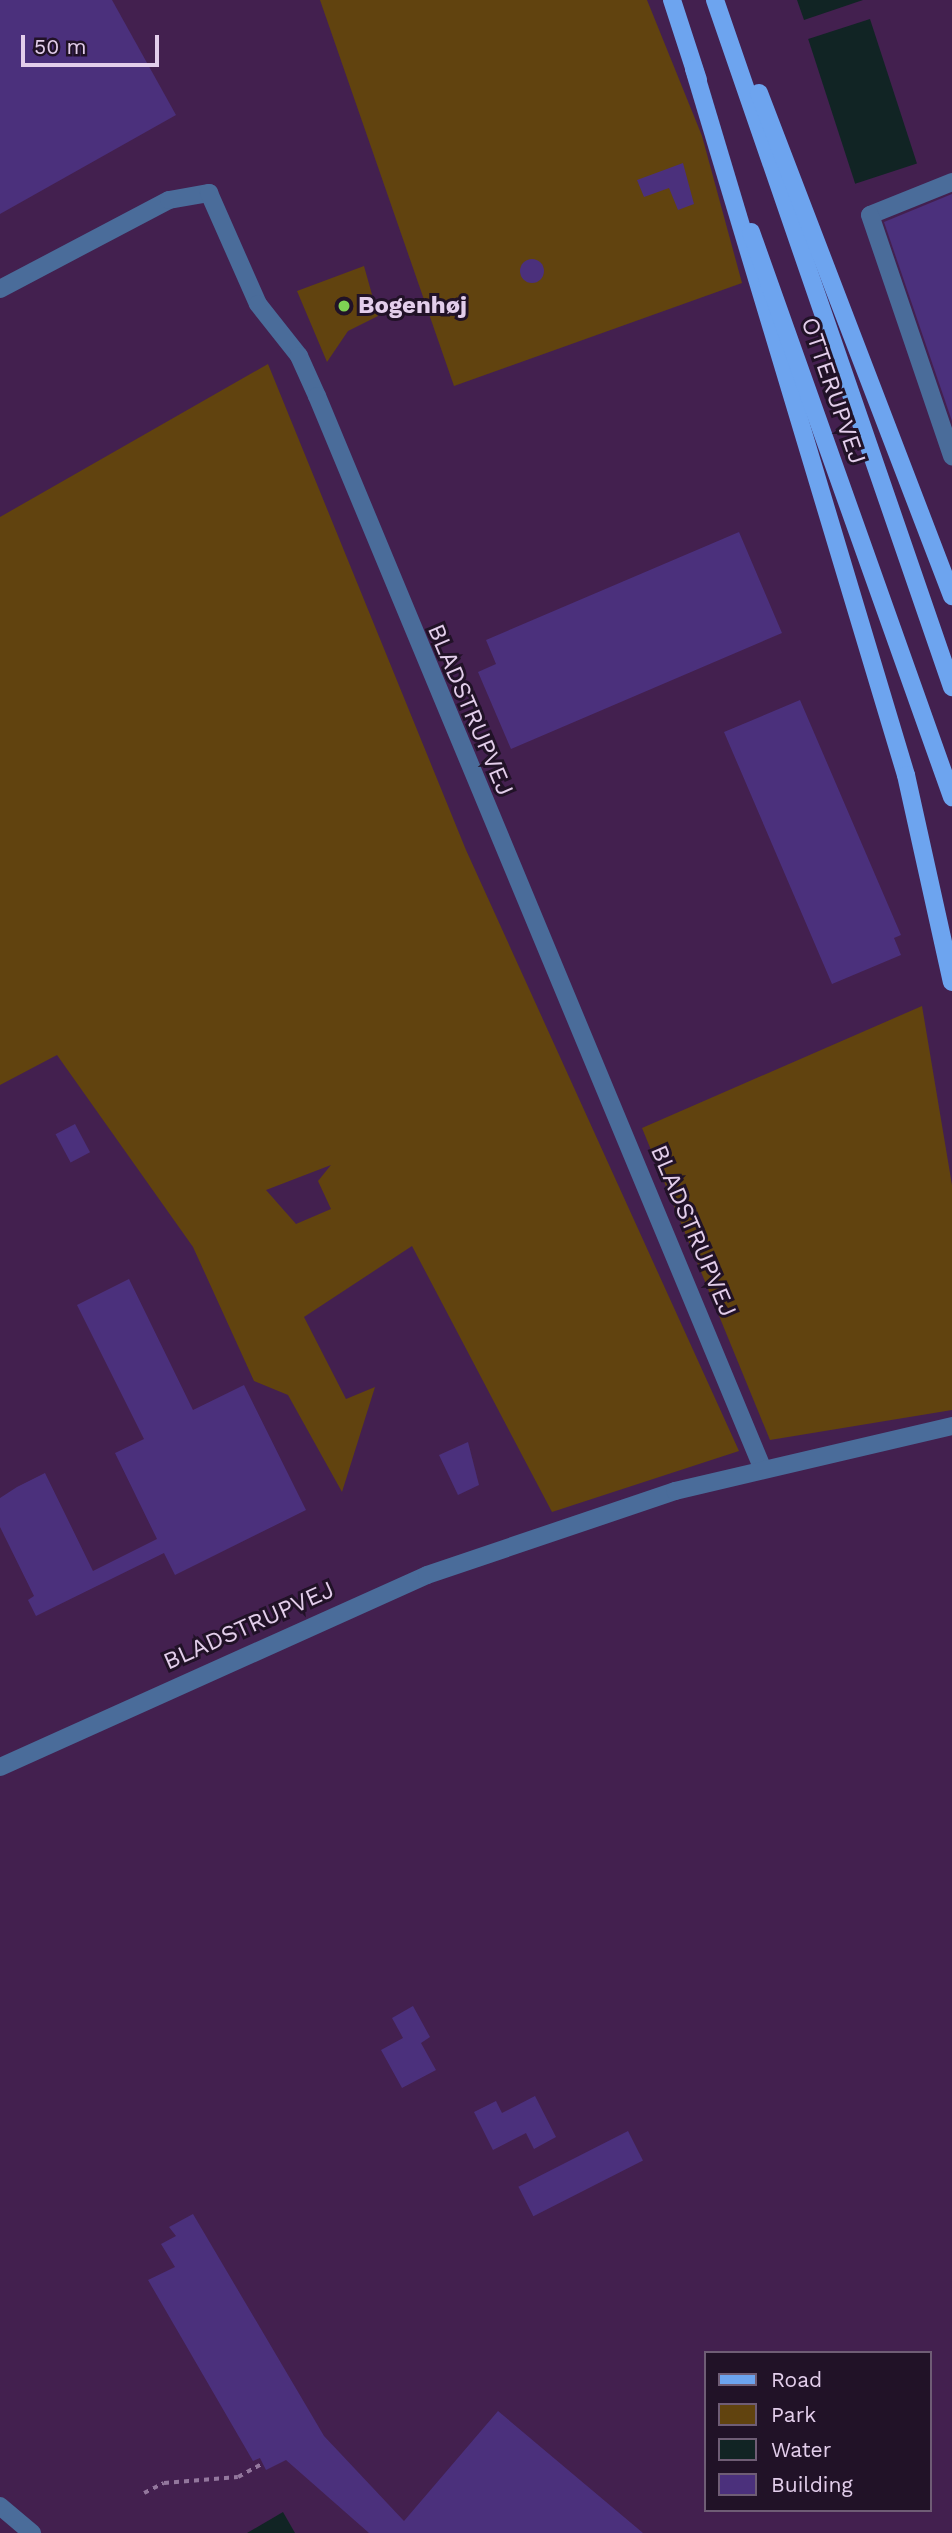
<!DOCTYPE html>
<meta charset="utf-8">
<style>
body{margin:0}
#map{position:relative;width:952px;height:2533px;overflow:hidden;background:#43204f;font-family:"Work Sans",sans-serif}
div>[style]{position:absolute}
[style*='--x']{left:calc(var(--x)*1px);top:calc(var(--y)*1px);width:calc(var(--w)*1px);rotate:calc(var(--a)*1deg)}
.green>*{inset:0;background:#61430f}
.water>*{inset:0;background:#112424;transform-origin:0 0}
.building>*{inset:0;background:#4b307c;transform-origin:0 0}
.round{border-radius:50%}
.path>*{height:3.5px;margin-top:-1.75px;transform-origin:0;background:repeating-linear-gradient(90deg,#93779d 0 5px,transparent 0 10px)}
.minor>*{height:18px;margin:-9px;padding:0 9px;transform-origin:9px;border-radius:9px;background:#4a6c9a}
.major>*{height:18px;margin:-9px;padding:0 9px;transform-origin:9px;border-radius:9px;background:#6da4ef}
.dots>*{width:19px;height:19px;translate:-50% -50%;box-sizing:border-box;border:4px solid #211227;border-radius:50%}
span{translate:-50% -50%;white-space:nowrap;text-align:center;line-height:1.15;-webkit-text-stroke:6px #211227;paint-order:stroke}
.poi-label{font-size:24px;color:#e3ceeb;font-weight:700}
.left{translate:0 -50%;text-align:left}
.street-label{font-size:24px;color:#e3ceeb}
.legend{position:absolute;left:704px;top:2351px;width:228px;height:161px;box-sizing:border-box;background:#211227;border:2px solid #6f5d75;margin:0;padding:9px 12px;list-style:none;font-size:21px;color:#e3ceeb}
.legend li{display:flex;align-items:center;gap:14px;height:35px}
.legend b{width:35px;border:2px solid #6f5d75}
.scale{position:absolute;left:21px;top:35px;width:138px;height:32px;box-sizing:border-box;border:4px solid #e3ceeb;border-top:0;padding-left:9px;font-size:21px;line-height:24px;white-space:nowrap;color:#e3ceeb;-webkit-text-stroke:5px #211227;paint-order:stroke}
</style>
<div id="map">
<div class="green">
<div style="clip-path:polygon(320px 0,647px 0,702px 136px,742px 283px,454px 386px)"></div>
<div style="clip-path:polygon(364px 266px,378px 316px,348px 331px,327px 362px,297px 291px)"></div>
<div style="clip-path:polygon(evenodd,268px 364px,466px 850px,739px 1451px,552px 1512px,412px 1246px,304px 1317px,346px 1399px,375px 1387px,342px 1492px,288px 1395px,254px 1381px,193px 1247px,57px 1055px,0 1085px,0 517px,268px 364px,331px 1165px,318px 1181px,331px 1209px,296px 1224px,266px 1190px,331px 1165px)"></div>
<div style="clip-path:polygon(922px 1006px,952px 1185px,952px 1410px,770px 1440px,642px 1128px)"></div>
</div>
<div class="water">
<div style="clip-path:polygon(797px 0,863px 0,804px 20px)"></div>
<div style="left:870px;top:19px;width:152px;height:65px;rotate:72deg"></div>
<div style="clip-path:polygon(283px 2512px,295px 2533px,247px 2533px)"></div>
</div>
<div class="building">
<div style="clip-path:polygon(0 0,112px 0,176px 115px,0 214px)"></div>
<div style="clip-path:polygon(683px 163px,694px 204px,678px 210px,669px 188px,644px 197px,637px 180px)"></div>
<div style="clip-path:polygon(952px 194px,952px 421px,884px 222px)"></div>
<div class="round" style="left:520px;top:259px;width:24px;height:24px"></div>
<div style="clip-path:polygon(739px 532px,782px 633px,511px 749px,478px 672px,496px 664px,486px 640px)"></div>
<div style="clip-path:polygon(800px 700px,901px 935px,894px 938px,901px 955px,832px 984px,724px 732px)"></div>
<div style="left:75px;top:1124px;width:32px;height:22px;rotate:62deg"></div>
<div style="clip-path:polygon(129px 1279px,193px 1410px,244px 1385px,306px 1510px,175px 1575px,164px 1553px,36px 1616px,28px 1600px,34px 1596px,0 1527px,0 1498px,17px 1487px,45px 1473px,93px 1571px,157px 1539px,115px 1453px,144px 1439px,77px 1305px)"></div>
<div style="clip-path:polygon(468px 1442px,479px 1485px,458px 1495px,439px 1455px)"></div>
<div style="clip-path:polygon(413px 2006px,430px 2037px,421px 2043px,436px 2070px,402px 2088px,381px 2050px,403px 2038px,392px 2018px)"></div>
<div style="clip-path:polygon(535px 2096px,556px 2137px,534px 2149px,526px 2133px,493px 2150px,474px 2112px,496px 2101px,502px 2113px)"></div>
<div style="left:628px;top:2131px;width:33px;height:123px;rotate:63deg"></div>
<div style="clip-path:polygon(193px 2214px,324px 2436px,404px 2521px,498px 2411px,643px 2533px,369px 2533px,286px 2460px,266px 2470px,260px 2458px,253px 2461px,148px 2280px,175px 2267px,161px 2244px,176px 2236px,169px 2227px)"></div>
</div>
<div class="path">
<div style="--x:144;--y:2493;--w:22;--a:-27"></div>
<div style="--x:164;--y:2483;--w:74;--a:-4.6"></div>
<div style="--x:238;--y:2477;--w:29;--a:-29"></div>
</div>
<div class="minor">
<div style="--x:952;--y:182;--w:88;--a:158.1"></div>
<div style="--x:870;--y:215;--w:255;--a:71.2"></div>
<div style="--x:0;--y:289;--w:191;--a:-27.8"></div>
<div style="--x:169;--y:200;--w:41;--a:-9.9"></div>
<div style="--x:209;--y:193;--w:121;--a:66.2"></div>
<div style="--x:258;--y:304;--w:66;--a:51.7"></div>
<div style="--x:299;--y:356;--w:44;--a:65.8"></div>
<div style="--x:317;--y:396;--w:1160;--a:67.44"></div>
<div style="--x:0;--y:1767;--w:468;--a:-24.2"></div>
<div style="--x:427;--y:1575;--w:262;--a:-18.7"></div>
<div style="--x:675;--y:1491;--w:285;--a:-13.2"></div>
<div style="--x:0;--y:2506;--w:42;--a:40.2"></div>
</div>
<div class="major">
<div style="--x:672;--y:0;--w:84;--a:72"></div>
<div style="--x:715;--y:0;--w:727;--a:70.97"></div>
<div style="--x:694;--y:69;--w:737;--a:73.29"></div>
<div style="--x:906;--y:775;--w:212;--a:77.5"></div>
<div style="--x:759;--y:93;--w:539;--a:69.01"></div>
<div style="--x:751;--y:232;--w:600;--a:70.42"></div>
</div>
<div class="dots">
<div style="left:344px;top:306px;background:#7ed153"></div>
</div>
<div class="poi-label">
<span class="left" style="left:358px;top:306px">Bogenhøj</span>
</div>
<div class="street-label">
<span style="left:833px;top:391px;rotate:71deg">OTTERUPVEJ</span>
<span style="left:470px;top:710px;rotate:67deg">BLADSTRUPVEJ</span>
<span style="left:693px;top:1231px;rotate:67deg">BLADSTRUPVEJ</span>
<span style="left:249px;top:1626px;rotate:-24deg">BLADSTRUPVEJ</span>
</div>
<ul class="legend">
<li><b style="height:9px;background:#6da4ef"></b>Road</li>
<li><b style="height:19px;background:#61430f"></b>Park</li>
<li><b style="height:19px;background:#112424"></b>Water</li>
<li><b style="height:19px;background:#4b307c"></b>Building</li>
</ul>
<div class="scale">50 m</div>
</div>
